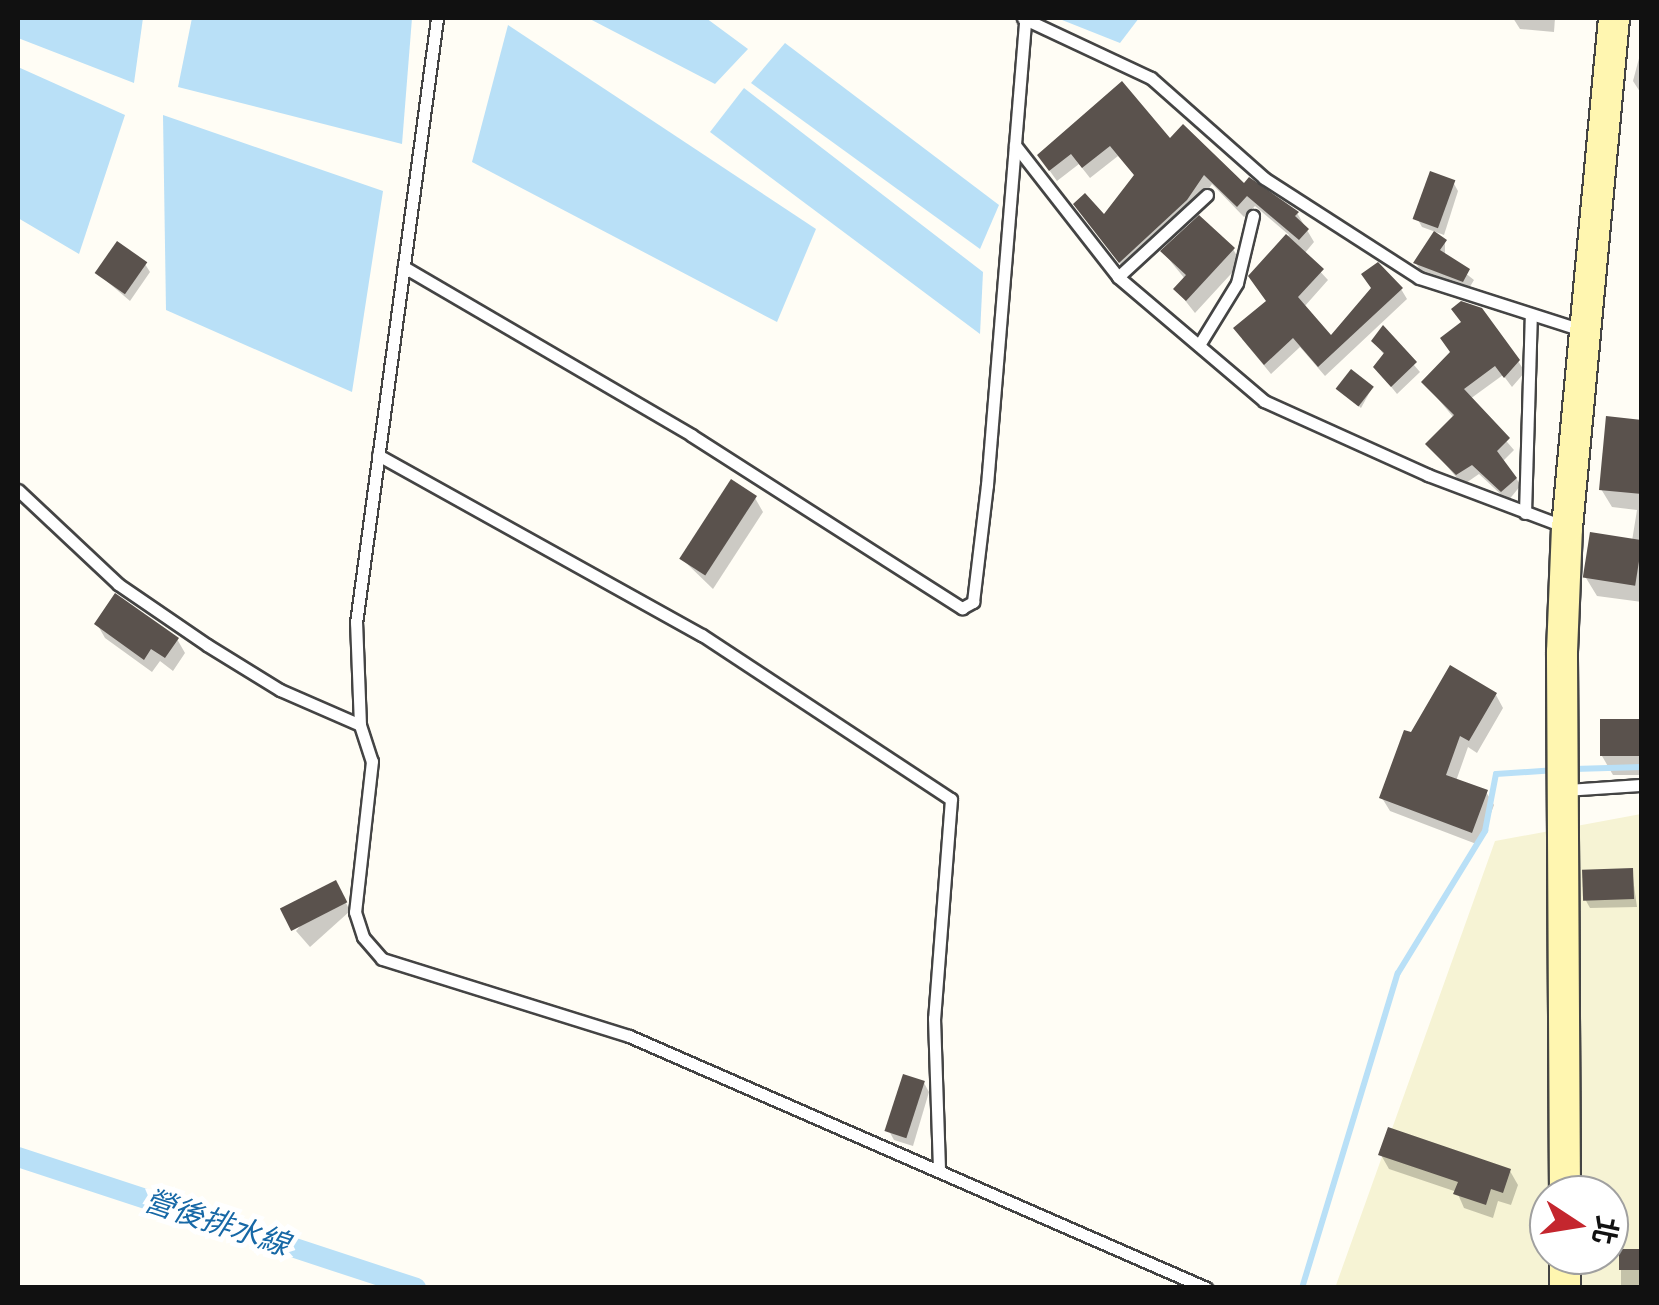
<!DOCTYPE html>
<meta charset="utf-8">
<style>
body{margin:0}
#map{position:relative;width:1659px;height:1305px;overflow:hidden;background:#fffdf5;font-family:"Noto Serif","Noto Sans TC",serif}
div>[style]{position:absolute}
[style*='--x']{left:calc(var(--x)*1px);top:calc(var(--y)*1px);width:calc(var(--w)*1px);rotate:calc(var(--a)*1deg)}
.farmland>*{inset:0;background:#f6f3d4}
.water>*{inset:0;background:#b9e0f7}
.shadow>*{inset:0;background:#0003;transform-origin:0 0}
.stream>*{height:6px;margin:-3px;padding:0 3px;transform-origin:3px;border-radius:3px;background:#b9e0f7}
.canal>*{height:20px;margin:-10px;padding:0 10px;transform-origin:10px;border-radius:10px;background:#b9e0f7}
.building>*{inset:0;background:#5a524d;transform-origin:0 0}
.roads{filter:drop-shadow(2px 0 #444) drop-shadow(-2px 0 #444) drop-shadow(0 2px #444) drop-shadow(0 -2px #444)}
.lane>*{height:11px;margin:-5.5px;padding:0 5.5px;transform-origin:5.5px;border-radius:5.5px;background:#fff}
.secondary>*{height:30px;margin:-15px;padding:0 15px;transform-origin:15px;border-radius:15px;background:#fff6b0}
span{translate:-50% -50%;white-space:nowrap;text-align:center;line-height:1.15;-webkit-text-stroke:10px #fff;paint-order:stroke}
.water-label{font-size:30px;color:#1768a6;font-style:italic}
.frame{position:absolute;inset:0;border:20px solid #111;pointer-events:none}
.north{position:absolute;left:1529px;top:1175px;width:100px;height:100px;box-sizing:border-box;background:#fff;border:2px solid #a0a0a0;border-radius:50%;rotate:102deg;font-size:28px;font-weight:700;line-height:40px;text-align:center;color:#111}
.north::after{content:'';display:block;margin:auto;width:35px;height:45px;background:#c4262e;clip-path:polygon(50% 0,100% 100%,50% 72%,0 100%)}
</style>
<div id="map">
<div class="farmland">
<div style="clip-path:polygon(evenodd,1641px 814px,1641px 1287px,1335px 1288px,1495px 841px,1641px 814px,1549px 1195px,1609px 1195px,1609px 1255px,1549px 1255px,1549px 1195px)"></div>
</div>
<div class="water">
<div style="clip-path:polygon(18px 18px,143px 18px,134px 83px,18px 38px)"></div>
<div style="clip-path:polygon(192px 18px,412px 18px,402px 144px,178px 87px)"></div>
<div style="clip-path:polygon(588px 18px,706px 18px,748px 49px,715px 84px)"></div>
<div style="clip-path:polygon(1057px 18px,1139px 18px,1120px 43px)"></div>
<div style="clip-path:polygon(508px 25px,816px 229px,777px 322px,472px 162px)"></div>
<div style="clip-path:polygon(785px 43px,999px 205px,980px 249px,751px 83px)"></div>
<div style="clip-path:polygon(18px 67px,125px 115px,79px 254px,18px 218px)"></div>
<div style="clip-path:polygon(744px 88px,983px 272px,980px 334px,710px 132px)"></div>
<div style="clip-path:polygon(163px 115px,383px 191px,352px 392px,166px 310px)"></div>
</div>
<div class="shadow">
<div style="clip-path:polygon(1513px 18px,1555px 18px,1554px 32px,1520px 29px)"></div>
<div style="clip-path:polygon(1642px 47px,1642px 95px,1633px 81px)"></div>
<div style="clip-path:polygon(1122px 84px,1170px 142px,1297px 213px,1314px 242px,1304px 254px,1328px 280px,1304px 307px,1331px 338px,1401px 289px,1407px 299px,1325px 376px,1300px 347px,1271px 374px,1242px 339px,1269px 302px,1251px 276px,1289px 235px,1255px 206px,1244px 217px,1212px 184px,1193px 212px,1127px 273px,1083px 216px,1105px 218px,1136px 177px,1118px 156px,1090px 178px,1079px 164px,1057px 181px,1047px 167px)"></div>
<div style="clip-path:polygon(1453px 182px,1458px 191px,1444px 235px,1422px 227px,1417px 218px)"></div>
<div style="clip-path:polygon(1445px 241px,1445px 257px,1474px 280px,1468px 290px,1421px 272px,1416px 263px)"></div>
<div style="clip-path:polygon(1233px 249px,1241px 263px,1195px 313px,1176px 289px,1185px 279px,1163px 252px)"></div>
<div style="clip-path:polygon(145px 264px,150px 272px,130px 301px,97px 273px)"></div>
<div style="clip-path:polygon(1383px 329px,1420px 372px,1397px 394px,1376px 368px,1385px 356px,1374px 342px)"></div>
<div style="clip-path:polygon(1453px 354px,1518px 361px,1525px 372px,1512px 387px,1503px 375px,1470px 399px,1514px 450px,1503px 461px,1521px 485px,1508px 501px,1479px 474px,1463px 485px,1428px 444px,1454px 418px,1424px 382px)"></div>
<div style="clip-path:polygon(1372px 388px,1361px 408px,1339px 389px)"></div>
<div style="clip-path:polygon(1642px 425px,1642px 602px,1597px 596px,1586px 578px,1632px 541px,1637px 510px,1612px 507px,1601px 489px)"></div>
<div style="clip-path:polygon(755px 498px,763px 512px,713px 589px,682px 559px)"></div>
<div style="clip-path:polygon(97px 624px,177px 639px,185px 653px,173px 671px,160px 661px,152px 672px,105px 638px)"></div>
<div style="clip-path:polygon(1496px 695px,1503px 708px,1477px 753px,1468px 747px,1456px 781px,1486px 792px,1494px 805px,1479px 845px,1390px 811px,1382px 798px)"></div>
<div style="clip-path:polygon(1642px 721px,1642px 775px,1613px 775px,1602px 756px)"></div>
<div style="clip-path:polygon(1632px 871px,1637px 907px,1590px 908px,1585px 899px)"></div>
<div style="clip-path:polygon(336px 883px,350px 911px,310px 947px,296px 931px)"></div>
<div style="clip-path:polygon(924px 1083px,929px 1092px,913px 1146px,894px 1140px,889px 1131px)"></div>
<div style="clip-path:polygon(1381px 1155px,1510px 1171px,1518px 1185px,1511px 1205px,1498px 1201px,1493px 1218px,1464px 1208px,1457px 1192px,1389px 1169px)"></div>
<div style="left:1621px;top:1252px;width:21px;height:36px"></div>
</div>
<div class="stream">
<div style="--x:1574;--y:769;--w:68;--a:-1.7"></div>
<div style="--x:1302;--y:1288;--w:329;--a:-73.1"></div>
<div style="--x:1398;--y:973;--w:167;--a:-58.5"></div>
<div style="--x:1485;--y:831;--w:58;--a:-79.1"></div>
<div style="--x:1496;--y:774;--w:60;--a:-3.8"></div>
</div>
<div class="canal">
<div style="--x:18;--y:1157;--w:419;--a:18.2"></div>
</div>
<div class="building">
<div style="clip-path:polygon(1122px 81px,1170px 138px,1183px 124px,1244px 183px,1249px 177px,1299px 212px,1295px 216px,1309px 229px,1299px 240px,1247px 196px,1237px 207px,1204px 175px,1187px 200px,1119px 263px,1073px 204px,1085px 193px,1104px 214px,1134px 175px,1110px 146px,1082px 168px,1071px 154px,1049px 171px,1037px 155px)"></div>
<div style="left:1430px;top:171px;width:27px;height:51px;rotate:20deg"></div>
<div style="clip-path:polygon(1199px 215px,1235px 248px,1186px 301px,1173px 289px,1186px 275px,1160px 251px)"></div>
<div style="clip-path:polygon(1434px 231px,1447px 240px,1440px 250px,1470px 269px,1463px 282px,1413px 263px)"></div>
<div style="clip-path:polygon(1286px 234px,1324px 269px,1298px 297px,1331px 335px,1371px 288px,1361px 274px,1378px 262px,1403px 288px,1318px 367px,1293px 338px,1264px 365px,1233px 328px,1266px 301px,1248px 276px)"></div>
<div style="left:117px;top:241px;width:37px;height:39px;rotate:35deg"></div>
<div style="clip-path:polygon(1461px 301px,1482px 308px,1520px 360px,1504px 378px,1495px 366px,1464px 389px,1510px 438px,1497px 451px,1517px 478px,1501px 492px,1472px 465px,1456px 475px,1425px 444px,1454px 415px,1421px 382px,1450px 352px,1440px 338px,1461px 322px,1451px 309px)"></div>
<div style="clip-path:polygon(1383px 325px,1417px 362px,1391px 387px,1373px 367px,1384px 353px,1371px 341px)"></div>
<div style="left:1351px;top:369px;width:29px;height:25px;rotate:38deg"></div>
<div style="clip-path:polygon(1606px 416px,1642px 420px,1642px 494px,1599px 490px)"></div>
<div style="left:731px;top:479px;width:31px;height:95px;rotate:33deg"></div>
<div style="left:1590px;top:532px;width:53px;height:46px;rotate:9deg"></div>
<div style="clip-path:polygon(115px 593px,179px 638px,165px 658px,151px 649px,144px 660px,94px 624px)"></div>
<div style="clip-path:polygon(1450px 665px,1497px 693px,1469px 741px,1460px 736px,1446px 775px,1488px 790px,1472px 833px,1379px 798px,1404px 730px,1411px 732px)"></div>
<div style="left:1642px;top:719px;width:37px;height:42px;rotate:90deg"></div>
<div style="left:1633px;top:868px;width:31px;height:51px;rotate:88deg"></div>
<div style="left:336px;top:880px;width:25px;height:63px;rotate:63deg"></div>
<div style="left:903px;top:1074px;width:23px;height:60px;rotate:18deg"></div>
<div style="clip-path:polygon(1388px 1127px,1511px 1169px,1503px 1193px,1491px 1189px,1486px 1205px,1453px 1194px,1458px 1182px,1378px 1155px)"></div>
<div style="left:1619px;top:1249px;width:23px;height:21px"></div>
</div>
<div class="roads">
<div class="lane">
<div style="--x:1023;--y:18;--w:141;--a:25.1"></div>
<div style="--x:1151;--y:78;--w:151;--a:41.5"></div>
<div style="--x:1264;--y:178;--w:184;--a:32.8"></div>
<div style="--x:1419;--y:278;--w:171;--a:17.7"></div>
<div style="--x:1015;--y:145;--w:167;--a:52"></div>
<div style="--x:1118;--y:277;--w:192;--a:40.3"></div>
<div style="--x:1264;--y:401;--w:180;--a:24.3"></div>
<div style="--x:1428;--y:475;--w:144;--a:20.7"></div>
<div style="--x:404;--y:267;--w:333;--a:30.3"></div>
<div style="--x:691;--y:435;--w:322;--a:32.6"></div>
<div style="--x:962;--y:608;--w:13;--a:-29"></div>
<div style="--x:973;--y:602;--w:118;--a:-83.2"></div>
<div style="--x:987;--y:485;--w:469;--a:-85.3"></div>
<div style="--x:1118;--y:277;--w:121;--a:-42.7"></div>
<div style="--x:1199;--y:345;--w:73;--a:-58.5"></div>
<div style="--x:1237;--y:283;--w:69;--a:-76.6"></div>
<div style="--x:378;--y:455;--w:371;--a:29.1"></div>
<div style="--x:702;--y:635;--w:298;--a:33.4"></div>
<div style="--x:951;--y:799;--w:220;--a:94.4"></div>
<div style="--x:934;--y:1018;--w:150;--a:88.1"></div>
<div style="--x:18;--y:490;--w:137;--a:43.2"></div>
<div style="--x:118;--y:584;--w:108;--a:34.4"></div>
<div style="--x:207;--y:645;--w:86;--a:31.7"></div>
<div style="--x:280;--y:690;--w:87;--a:23.6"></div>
<div style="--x:360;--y:725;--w:38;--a:72"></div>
<div style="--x:372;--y:761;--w:152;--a:96.4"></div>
<div style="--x:355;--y:912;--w:26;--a:72"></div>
<div style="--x:363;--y:937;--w:29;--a:49"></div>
<div style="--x:382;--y:959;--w:259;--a:17.3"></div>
<div style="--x:629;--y:1036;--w:630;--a:23.59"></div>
<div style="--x:1525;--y:513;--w:198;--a:-88.3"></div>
<div style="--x:360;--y:725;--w:102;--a:-92.2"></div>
<div style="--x:356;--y:623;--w:610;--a:-82.37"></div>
<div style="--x:1566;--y:790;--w:76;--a:-3.8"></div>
</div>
<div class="secondary">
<div style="--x:1565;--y:1195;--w:543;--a:-90.32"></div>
<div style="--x:1562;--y:652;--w:124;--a:-87.7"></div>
<div style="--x:1567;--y:528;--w:512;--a:-84.73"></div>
<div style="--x:1565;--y:1288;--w:33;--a:-90"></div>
</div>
</div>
<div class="water-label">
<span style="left:217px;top:1222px;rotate:18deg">營後排水線</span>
</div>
<div class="frame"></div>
<div class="north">北</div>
</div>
